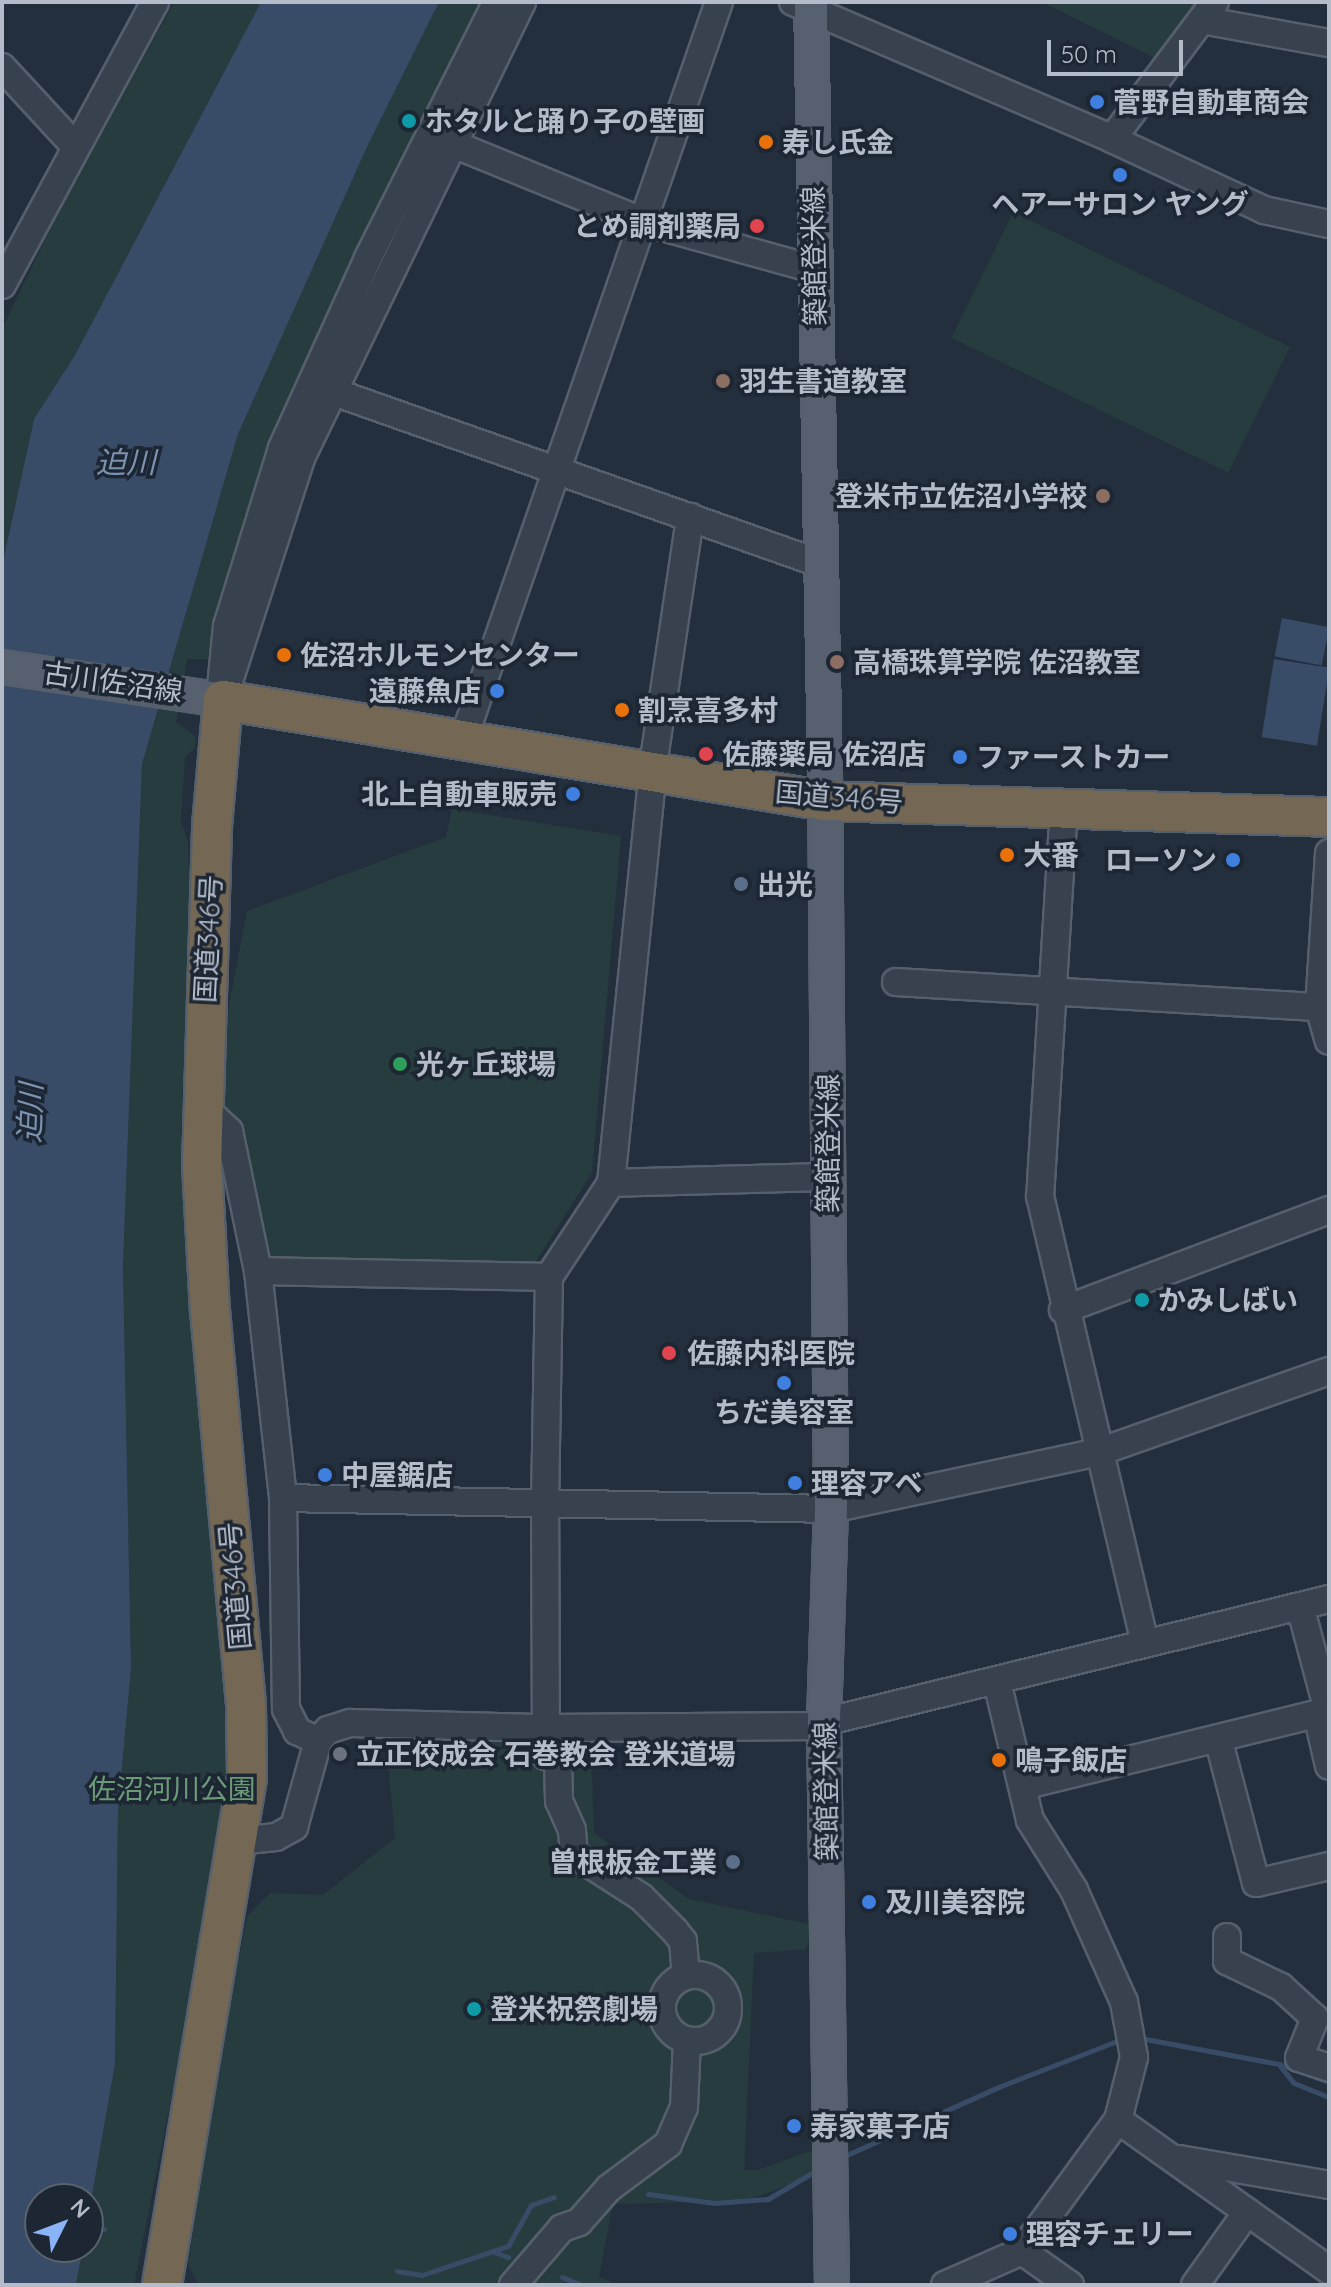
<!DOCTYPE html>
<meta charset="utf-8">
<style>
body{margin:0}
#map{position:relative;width:1331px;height:2287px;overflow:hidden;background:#242f3e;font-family:Quicksand,"Noto Sans JP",sans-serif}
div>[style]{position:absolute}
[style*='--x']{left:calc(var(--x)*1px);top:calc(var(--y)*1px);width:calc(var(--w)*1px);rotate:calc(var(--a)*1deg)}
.green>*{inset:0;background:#263c3f;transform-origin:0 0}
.water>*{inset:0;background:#394c67;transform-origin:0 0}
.stream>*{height:5px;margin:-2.5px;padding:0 2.5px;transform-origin:2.5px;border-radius:2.5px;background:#394c67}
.roads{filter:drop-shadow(2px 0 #565f6c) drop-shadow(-2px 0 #565f6c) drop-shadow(0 2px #565f6c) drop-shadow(0 -2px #565f6c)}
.minor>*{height:26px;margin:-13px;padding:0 13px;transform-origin:13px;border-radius:13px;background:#38414e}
.minor>.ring{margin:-13px;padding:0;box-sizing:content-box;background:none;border:26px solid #38414e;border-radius:50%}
.major>*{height:32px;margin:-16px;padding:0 16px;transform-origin:16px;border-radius:16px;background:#56606e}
.highway>*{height:38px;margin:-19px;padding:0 19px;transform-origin:19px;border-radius:19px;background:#746855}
.dots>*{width:22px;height:22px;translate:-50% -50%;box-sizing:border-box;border:4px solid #1d2633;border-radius:50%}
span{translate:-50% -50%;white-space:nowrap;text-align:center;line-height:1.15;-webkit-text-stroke:7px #1d2633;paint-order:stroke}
.poi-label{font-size:28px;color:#b4bcc9;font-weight:700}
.left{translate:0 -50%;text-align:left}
.right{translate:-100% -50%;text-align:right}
.street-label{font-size:28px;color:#b4bcc9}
.park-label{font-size:28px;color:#6b9a76}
.water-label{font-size:30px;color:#7c92b1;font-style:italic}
.frame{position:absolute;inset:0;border:4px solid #b4bcc9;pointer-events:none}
.north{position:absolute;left:24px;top:2183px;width:80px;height:80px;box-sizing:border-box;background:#1d2633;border:2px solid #59626f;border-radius:50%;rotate:48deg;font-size:22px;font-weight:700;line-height:32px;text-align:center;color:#b4bcc9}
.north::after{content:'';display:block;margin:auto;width:28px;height:36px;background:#8ab4f8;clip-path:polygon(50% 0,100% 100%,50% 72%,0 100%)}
.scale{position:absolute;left:1047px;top:40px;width:136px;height:36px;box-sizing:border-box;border:4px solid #b4bcc9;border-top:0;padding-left:10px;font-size:24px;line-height:28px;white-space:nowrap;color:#b4bcc9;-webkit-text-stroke:6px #1d2633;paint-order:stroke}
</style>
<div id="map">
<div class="green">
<div style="clip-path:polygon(174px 2px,261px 2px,75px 355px,34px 419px,2px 566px,2px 329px,53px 223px)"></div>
<div style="clip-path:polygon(439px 2px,480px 2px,387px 187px,281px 421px,235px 550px,208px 659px,187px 659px,176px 722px,195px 736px,195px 748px,185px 757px,181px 822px,188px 841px,190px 908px,181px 1137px,226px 1731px,225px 1798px,197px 1968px,134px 2285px,76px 2285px,83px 2247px,88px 2247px,88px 2218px,115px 2064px,118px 1810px,131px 1669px,123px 1267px,142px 764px,238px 434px,367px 147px)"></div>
<div style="clip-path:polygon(1042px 2px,1204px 2px,1159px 60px)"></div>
<div style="left:1013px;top:212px;width:308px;height:140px;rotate:26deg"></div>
<div style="clip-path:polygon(452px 809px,621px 836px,592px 1173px,531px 1269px,266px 1260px,247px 1249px,231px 1115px,222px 1110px,229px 1005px,247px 911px,446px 837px)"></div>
<div style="clip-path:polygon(590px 1726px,594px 1833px,689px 1899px,813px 1925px,806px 1949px,754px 1953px,744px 2170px,758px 2170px,816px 2149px,817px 2175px,744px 2201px,613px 2204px,599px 2277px,619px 2285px,198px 2285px,188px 2264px,217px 2064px,247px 1917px,270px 1893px,323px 1895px,395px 1838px,388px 1761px,455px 1761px,455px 1727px)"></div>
</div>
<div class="water">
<div style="clip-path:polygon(261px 2px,439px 2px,367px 147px,238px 434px,142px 764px,123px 1267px,131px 1669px,118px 1810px,115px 2064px,88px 2218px,88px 2199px,40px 2199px,40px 2247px,83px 2247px,76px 2285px,2px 2285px,2px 566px,34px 419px,75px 355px)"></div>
<div style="left:1282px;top:618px;width:48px;height:39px;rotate:11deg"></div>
<div style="left:1274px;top:659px;width:56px;height:79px;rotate:9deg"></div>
</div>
<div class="stream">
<div style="--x:1140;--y:2038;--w:141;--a:10.6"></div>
<div style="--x:1279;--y:2064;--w:53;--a:19.8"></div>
<div style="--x:1280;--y:2066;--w:22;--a:51"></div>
<div style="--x:1294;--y:2083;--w:38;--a:22"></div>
<div style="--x:840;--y:2158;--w:176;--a:-24.1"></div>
<div style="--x:1001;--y:2086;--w:130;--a:-21.2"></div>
<div style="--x:648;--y:2194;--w:67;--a:7.8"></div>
<div style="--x:714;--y:2203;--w:54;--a:-4.2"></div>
<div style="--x:768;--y:2199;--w:57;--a:-30.6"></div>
<div style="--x:88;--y:2228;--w:16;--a:4"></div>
<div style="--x:494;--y:2252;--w:15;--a:20"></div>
<div style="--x:397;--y:2271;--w:25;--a:9"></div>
<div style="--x:422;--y:2275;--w:91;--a:-18.6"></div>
<div style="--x:508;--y:2246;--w:47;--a:-60.7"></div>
<div style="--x:531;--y:2205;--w:24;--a:-19"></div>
<div style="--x:562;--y:2277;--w:22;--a:22"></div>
</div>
<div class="roads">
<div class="minor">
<div style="--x:793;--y:2;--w:347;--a:23.2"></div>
<div style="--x:1112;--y:139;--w:168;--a:25"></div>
<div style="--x:1264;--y:210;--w:66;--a:12.2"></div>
<div style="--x:1202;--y:20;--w:129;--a:10.3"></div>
<div style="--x:2;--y:67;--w:108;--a:47.3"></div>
<div style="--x:1112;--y:139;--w:171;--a:-53.1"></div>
<div style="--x:453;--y:144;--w:206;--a:22.2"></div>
<div style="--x:644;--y:222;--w:176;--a:15.5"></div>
<div style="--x:2;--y:285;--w:322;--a:-61.6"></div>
<div style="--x:331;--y:391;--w:517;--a:19.42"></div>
<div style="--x:221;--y:688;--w:62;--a:-84.5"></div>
<div style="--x:227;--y:626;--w:186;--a:-72.8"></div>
<div style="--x:282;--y:448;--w:209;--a:-65.6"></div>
<div style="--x:368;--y:258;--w:287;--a:-63.3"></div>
<div style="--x:223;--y:700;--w:254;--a:-72.1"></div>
<div style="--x:301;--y:458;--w:507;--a:-64.14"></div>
<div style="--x:463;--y:740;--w:781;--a:-70.87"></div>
<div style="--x:1064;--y:806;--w:391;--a:93.5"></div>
<div style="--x:1040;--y:1196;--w:459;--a:76.8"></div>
<div style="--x:1329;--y:853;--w:154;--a:93.7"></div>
<div style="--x:1319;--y:1007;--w:35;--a:74"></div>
<div style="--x:896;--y:982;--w:424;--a:3.4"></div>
<div style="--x:201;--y:1116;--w:15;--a:11"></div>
<div style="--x:216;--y:1119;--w:18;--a:43"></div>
<div style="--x:229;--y:1131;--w:143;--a:78.3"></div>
<div style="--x:258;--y:1271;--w:228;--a:83.7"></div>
<div style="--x:283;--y:1498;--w:211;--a:89.2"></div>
<div style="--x:286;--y:1709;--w:25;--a:63"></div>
<div style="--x:297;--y:1731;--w:23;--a:25"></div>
<div style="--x:611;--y:1183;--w:217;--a:-1.6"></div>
<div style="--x:258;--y:1271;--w:291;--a:1.2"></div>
<div style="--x:1063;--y:1310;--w:284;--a:-20.6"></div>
<div style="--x:283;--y:1498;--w:548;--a:1.15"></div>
<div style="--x:831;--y:1509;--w:274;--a:-12"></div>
<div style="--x:1099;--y:1452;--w:244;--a:-19.4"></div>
<div style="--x:1300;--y:1606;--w:105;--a:75"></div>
<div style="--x:1327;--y:1707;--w:12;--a:145"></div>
<div style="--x:1317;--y:1714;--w:53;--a:77"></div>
<div style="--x:824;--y:1722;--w:520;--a:-13.69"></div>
<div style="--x:1218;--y:1738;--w:150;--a:75.3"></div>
<div style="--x:1256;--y:1883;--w:75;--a:-13.1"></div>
<div style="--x:1023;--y:1786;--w:303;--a:-13.8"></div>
<div style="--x:238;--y:1841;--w:38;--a:-6"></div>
<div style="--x:276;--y:1837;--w:21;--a:-29"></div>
<div style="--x:294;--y:1827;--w:89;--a:-74.4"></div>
<div style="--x:318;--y:1741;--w:15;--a:-48"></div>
<div style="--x:328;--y:1730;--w:23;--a:-18"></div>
<div style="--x:350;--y:1723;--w:196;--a:1.5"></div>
<div style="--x:546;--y:1728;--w:278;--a:-0.4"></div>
<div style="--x:1227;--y:1937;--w:24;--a:90"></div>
<div style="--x:1227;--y:1961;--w:60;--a:25.7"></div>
<div style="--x:1281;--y:1987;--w:46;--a:42.4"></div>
<div style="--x:1315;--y:2018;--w:43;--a:111.8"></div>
<div style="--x:1299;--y:2058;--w:32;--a:18"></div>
<div class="ring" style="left:662px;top:1975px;width:40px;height:40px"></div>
<div style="--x:686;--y:1976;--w:35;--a:-95"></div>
<div style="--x:683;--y:1941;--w:13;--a:-129"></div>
<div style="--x:675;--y:1931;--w:48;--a:-135"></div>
<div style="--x:641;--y:1897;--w:80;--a:-147.3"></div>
<div style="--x:574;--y:1854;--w:24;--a:-95"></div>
<div style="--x:572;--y:1830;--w:32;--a:-114"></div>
<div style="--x:559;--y:1801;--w:45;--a:-91.3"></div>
<div style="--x:558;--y:1756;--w:12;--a:180"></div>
<div style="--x:546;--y:1756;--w:251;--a:-90.2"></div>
<div style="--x:545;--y:1505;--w:228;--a:-89"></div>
<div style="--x:549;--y:1277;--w:113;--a:-56.6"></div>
<div style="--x:611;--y:1183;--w:426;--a:-84.2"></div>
<div style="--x:654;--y:759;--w:245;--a:-81.5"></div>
<div style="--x:1118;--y:2120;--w:259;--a:35.4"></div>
<div style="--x:1179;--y:2159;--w:152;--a:9.8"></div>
<div style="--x:1022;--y:2251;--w:59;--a:35.3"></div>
<div style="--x:513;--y:2285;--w:75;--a:-49.3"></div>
<div style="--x:562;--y:2228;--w:18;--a:-19"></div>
<div style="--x:579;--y:2222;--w:45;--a:-48.6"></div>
<div style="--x:609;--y:2188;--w:74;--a:-36.7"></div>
<div style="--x:668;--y:2144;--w:40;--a:-66.6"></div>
<div style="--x:684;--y:2107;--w:67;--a:-87.4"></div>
<div style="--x:945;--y:2285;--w:84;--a:-23.8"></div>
<div style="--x:1022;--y:2251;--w:162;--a:-53.8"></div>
<div style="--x:1118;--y:2120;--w:65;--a:-75.7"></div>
<div style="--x:1134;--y:2057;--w:56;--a:-100.3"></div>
<div style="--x:1124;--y:2002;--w:123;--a:-114.1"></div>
<div style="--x:1074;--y:1890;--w:83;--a:-122.2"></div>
<div style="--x:1030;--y:1820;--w:143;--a:-103.4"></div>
<div style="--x:1195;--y:2285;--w:90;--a:-54.5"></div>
</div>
<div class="major">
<div style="--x:811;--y:2;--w:770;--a:88.96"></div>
<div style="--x:825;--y:772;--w:737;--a:89.53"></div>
<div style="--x:831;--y:1509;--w:213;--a:91.9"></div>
<div style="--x:824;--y:1722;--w:563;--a:89.19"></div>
<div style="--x:2;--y:667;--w:223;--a:8.5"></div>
</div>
<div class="highway">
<div style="--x:162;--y:2285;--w:514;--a:-80.48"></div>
<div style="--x:247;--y:1778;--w:73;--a:-90.8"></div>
<div style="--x:246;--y:1705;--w:395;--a:-95.2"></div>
<div style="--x:210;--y:1312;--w:146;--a:-93.1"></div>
<div style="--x:202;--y:1166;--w:340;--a:-88.3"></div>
<div style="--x:212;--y:826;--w:126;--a:-85"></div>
<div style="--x:223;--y:700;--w:610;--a:9.52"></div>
<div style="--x:825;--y:801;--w:504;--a:1.82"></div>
</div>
</div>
<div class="dots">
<div style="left:1097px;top:102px;background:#3f7fe0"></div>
<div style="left:409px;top:121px;background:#0f9aa8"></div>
<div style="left:766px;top:142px;background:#e8710a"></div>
<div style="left:1120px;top:175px;background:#3f7fe0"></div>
<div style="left:757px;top:226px;background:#e0444e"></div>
<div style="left:723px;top:381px;background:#8d6e63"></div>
<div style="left:1103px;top:496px;background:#8d6e63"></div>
<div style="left:284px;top:655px;background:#e8710a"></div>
<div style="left:837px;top:662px;background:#8d6e63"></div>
<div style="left:497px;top:691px;background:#3f7fe0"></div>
<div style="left:622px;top:710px;background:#e8710a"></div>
<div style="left:706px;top:754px;background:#e0444e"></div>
<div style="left:960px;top:757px;background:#3f7fe0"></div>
<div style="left:573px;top:794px;background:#3f7fe0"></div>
<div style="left:1007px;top:855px;background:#e8710a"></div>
<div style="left:1233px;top:860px;background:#3f7fe0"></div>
<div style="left:741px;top:884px;background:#5c6f8a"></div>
<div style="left:400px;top:1064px;background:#2e9e5b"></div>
<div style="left:1142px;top:1300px;background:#0f9aa8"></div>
<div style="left:669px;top:1353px;background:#e0444e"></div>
<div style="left:784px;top:1383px;background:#3f7fe0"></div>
<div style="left:325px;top:1475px;background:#3f7fe0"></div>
<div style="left:795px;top:1483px;background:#3f7fe0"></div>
<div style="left:340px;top:1754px;background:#6b7280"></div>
<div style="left:999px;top:1760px;background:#e8710a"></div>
<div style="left:733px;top:1862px;background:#5c6f8a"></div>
<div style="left:869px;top:1902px;background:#3f7fe0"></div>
<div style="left:474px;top:2009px;background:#0f9aa8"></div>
<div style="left:794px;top:2126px;background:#3f7fe0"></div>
<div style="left:1010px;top:2234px;background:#3f7fe0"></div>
</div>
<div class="poi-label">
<span class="left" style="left:1113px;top:102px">菅野自動車商会</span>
<span class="left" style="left:425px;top:121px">ホタルと踊り子の壁画</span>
<span class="left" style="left:782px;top:142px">寿し氏金</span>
<span style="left:1120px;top:204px">ヘアーサロン ヤング</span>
<span class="right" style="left:741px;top:226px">とめ調剤薬局</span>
<span class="left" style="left:739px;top:381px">羽生書道教室</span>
<span class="right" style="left:1087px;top:496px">登米市立佐沼小学校</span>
<span class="left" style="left:300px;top:655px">佐沼ホルモンセンター</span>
<span class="left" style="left:853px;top:662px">高橋珠算学院 佐沼教室</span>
<span class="right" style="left:481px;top:691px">遠藤魚店</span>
<span class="left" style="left:638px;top:710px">割烹喜多村</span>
<span class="left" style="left:722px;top:754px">佐藤薬局 佐沼店</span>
<span class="left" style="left:976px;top:757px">ファーストカー</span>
<span class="right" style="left:557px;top:794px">北上自動車販売</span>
<span class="left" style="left:1023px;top:855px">大番</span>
<span class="right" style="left:1217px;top:860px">ローソン</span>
<span class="left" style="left:757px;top:884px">出光</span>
<span class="left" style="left:416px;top:1064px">光ヶ丘球場</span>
<span class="left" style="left:1158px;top:1300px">かみしばい</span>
<span class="left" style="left:687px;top:1353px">佐藤内科医院</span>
<span style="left:784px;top:1412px">ちだ美容室</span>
<span class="left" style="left:341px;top:1475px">中屋鋸店</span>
<span class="left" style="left:811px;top:1483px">理容アベ</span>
<span class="left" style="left:356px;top:1754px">立正佼成会 石巻教会 登米道場</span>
<span class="left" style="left:1015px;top:1760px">鳴子飯店</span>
<span class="right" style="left:717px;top:1862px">曽根板金工業</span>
<span class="left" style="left:885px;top:1902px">及川美容院</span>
<span class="left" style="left:490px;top:2009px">登米祝祭劇場</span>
<span class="left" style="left:810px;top:2126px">寿家菓子店</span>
<span class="left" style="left:1026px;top:2234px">理容チェリー</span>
</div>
<div class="street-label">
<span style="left:814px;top:256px;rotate:-91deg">築館登米線</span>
<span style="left:113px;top:682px;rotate:8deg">古川佐沼線</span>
<span style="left:839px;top:797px;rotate:5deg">国道346号</span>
<span style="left:208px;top:939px;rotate:-87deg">国道346号</span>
<span style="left:828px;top:1143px;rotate:-90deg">築館登米線</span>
<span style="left:235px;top:1586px;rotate:-95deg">国道346号</span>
<span style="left:826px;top:1791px;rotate:-91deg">築館登米線</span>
</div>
<div class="park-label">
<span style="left:172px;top:1789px">佐沼河川公園</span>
</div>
<div class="water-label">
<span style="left:126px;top:462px">迫川</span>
<span style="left:30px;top:1113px;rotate:-88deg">迫川</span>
</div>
<div class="frame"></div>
<div class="north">N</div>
<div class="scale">50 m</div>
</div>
